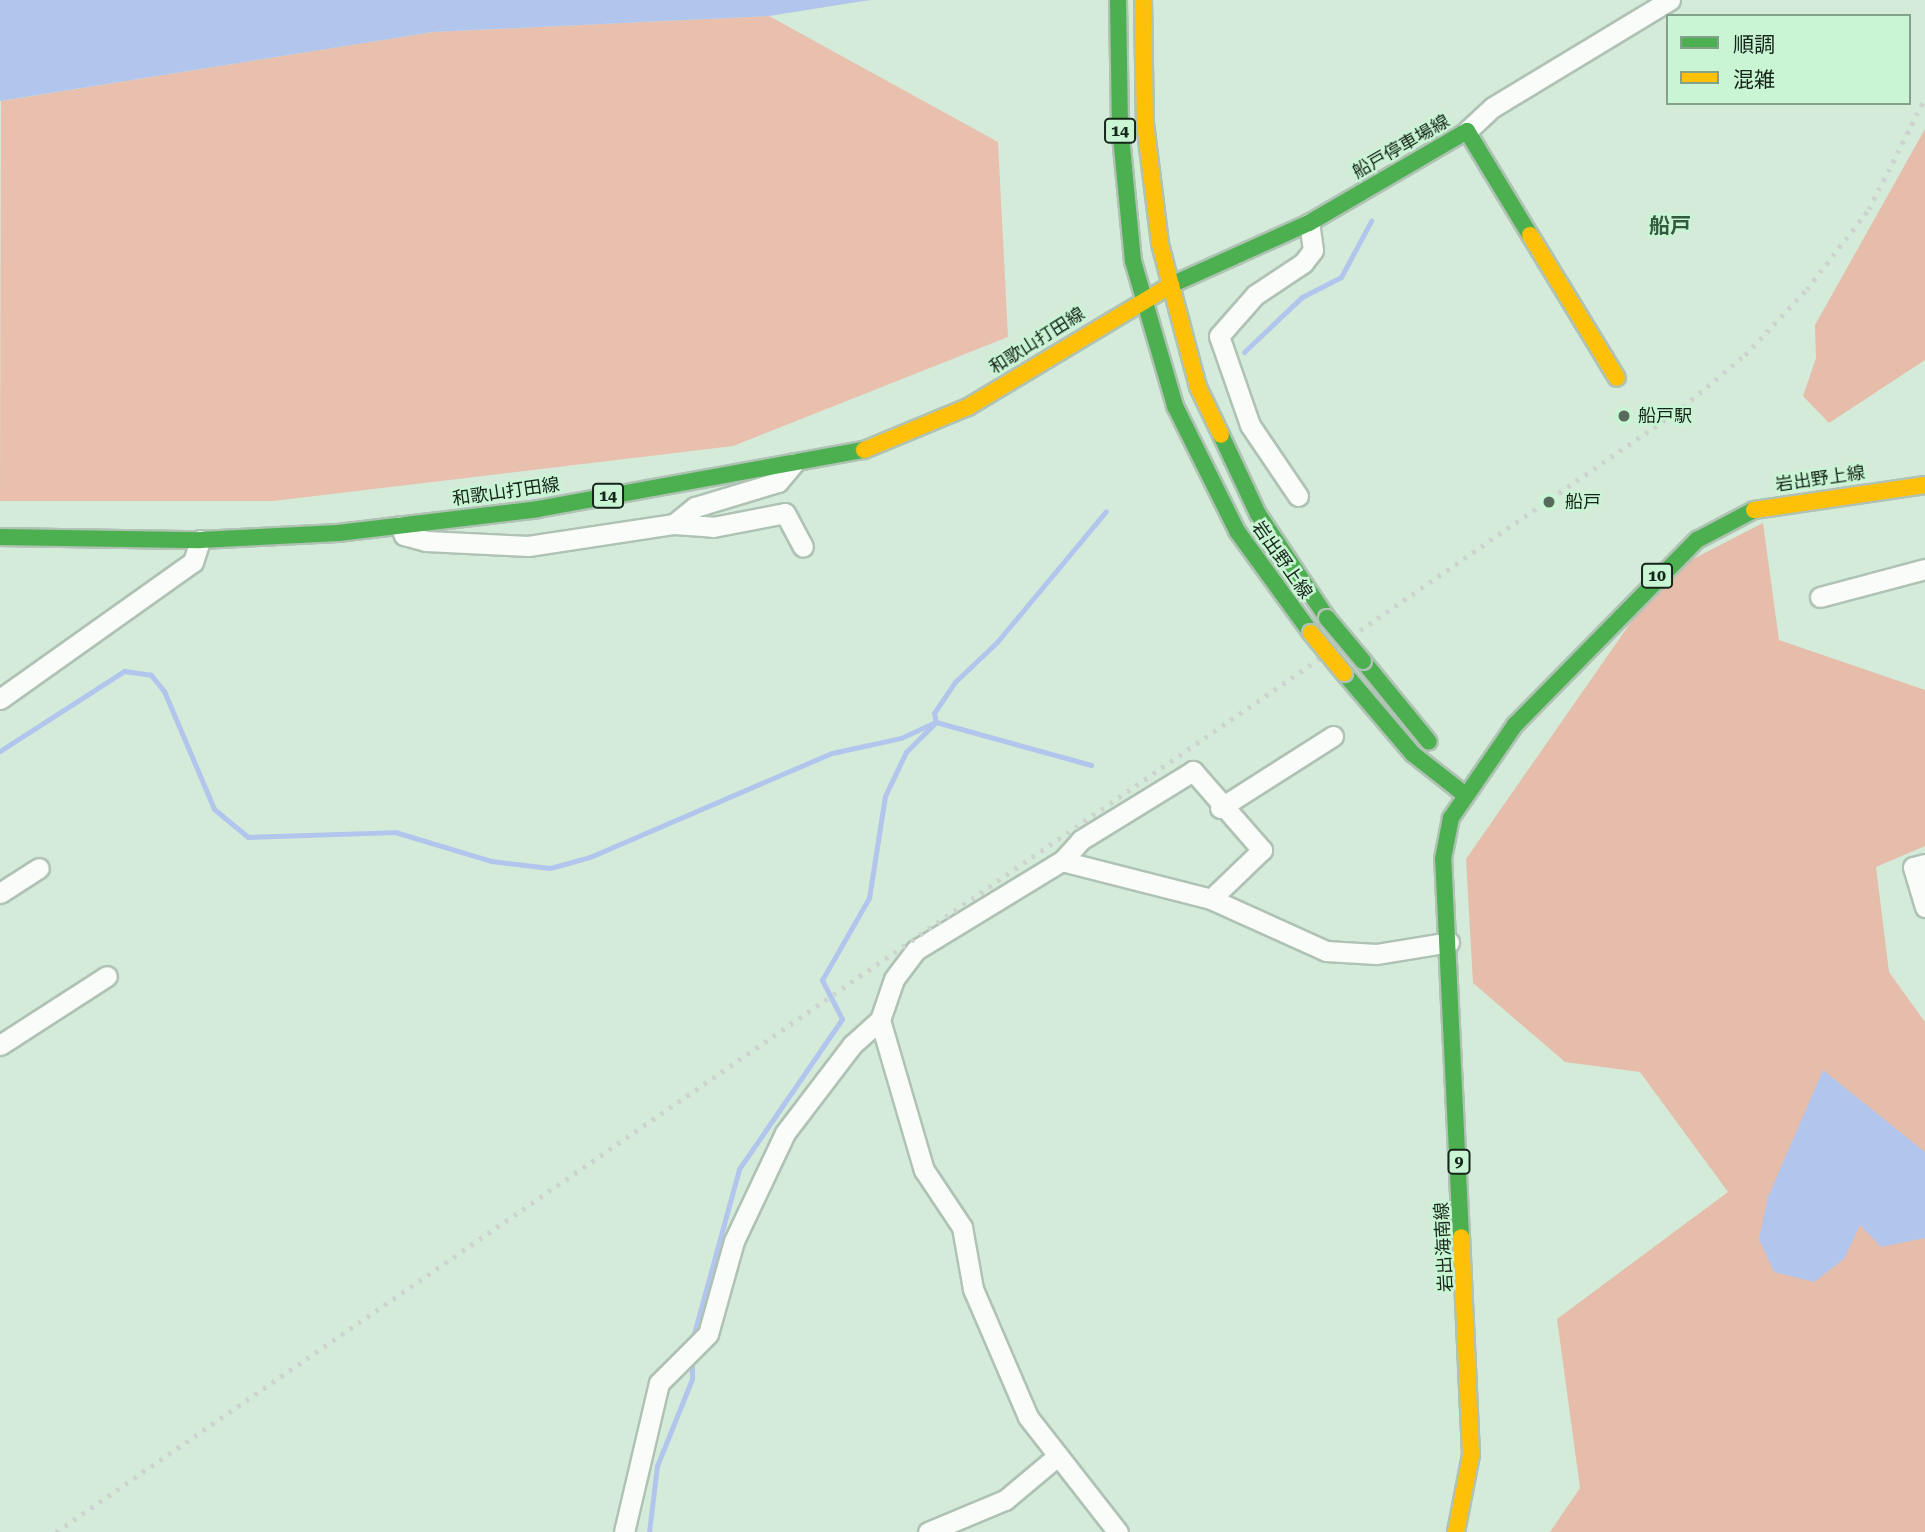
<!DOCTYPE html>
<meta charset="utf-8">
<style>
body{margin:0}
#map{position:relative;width:1925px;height:1532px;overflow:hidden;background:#d4ebda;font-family:"Roboto Serif","Noto Sans JP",serif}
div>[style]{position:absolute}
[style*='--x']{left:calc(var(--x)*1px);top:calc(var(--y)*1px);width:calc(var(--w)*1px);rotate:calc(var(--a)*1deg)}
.green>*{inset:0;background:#e8c0ad}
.forest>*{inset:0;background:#e5bdaa}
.water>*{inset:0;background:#b2c5ec}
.stream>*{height:5px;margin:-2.5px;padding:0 2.5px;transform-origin:2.5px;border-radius:2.5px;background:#b2c5ec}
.roads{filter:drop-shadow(2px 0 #afc2b4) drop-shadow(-2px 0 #afc2b4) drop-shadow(0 2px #afc2b4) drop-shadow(0 -2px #afc2b4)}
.street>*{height:19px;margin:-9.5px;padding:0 9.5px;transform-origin:9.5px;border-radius:9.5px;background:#f9fcf9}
.fast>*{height:16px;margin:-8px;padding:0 8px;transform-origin:8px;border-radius:8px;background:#4caf50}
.slow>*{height:16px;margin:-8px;padding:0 8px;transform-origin:8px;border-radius:8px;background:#ffc107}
.rail>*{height:5px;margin-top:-2.5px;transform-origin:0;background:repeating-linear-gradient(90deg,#cdd4cf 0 3.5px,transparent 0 10.5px)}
.bridges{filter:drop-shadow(2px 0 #afc2b4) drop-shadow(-2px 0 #afc2b4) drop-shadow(0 2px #afc2b4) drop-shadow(0 -2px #afc2b4)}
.fast-bridge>*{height:16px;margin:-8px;padding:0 8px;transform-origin:8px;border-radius:8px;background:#4caf50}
.slow-bridge>*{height:16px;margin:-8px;padding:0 8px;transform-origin:8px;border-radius:8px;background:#ffc107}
.dots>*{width:19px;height:19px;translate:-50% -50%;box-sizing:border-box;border:4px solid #caf5d5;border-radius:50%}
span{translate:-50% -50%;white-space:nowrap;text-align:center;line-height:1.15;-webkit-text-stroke:5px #caf5d5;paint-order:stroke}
.shield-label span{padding:2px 5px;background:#caf5d5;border:2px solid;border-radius:5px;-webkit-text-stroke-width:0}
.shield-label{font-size:16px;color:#152519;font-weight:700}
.street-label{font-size:18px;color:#152519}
.poi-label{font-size:18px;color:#152519}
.left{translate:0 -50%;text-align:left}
.quarter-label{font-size:21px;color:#33593e;font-weight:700}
.legend{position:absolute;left:1666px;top:14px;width:245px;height:91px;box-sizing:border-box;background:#caf5d5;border:2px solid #82a28a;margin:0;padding:9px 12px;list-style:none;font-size:21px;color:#152519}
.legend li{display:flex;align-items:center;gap:14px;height:35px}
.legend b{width:35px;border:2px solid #82a28a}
</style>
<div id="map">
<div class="green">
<div style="clip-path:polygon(769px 16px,998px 142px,1008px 337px,733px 446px,273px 501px,0 501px,1px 101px,433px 32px)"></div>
</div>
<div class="forest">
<div style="clip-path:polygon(1925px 129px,1925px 360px,1829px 423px,1803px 396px,1816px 358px,1815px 325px)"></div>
<div style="clip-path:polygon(1763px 523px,1779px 640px,1925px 690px,1925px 846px,1876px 867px,1889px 972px,1925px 1022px,1925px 1532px,1550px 1532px,1580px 1488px,1557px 1319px,1728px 1192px,1640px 1072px,1565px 1062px,1473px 983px,1466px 859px,1638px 612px,1689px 561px)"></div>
</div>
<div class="water">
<div style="clip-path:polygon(0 0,870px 0,769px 16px,433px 32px,0 101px)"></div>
<div style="clip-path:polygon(1823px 1070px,1925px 1152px,1925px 1238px,1881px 1247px,1860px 1225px,1844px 1259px,1814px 1282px,1774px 1272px,1759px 1239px,1768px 1197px)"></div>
</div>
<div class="stream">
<div style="--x:1244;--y:352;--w:80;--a:-43.5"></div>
<div style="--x:1302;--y:297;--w:44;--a:-27.1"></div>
<div style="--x:1341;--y:277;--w:64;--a:-61.8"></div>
<div style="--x:936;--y:722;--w:9;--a:-103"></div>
<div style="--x:934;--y:713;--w:37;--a:-56"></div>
<div style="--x:955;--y:682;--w:58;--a:-43.6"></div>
<div style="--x:997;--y:642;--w:170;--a:-50.2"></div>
<div style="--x:0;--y:751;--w:148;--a:-32.8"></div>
<div style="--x:124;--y:671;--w:27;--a:8"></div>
<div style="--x:151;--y:675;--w:21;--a:51"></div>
<div style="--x:164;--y:691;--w:128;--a:67"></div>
<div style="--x:214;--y:809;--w:44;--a:39.5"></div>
<div style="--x:248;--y:837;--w:147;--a:-1.9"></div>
<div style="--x:395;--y:832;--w:100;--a:16.8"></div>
<div style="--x:491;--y:861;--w:59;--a:6.8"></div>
<div style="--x:550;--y:868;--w:41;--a:-15.4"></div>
<div style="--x:590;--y:857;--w:263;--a:-23.3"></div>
<div style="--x:832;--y:753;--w:71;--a:-12.3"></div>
<div style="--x:901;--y:738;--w:38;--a:-25"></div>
<div style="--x:936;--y:722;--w:161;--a:15.5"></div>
<div style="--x:692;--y:1341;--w:178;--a:-74.7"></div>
<div style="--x:739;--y:1169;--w:182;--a:-55.5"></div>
<div style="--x:842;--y:1019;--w:44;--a:-117.1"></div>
<div style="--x:822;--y:980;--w:95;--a:-60.2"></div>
<div style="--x:869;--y:898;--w:103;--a:-81.1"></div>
<div style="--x:885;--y:796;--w:49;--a:-64.5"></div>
<div style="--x:906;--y:752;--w:40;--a:-45"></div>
<div style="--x:649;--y:1532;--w:66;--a:-83.1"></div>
<div style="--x:657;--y:1466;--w:94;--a:-68.1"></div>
<div style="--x:692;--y:1379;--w:21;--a:-90"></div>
</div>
<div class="roads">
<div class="street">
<div style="--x:1467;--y:131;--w:35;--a:-43"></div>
<div style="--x:1493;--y:107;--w:207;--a:-31.2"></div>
<div style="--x:794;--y:463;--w:25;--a:130"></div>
<div style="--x:778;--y:482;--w:87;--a:163.2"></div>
<div style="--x:695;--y:507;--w:27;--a:141"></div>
<div style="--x:674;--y:524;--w:39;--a:4"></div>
<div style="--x:713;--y:527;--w:73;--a:-11"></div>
<div style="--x:785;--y:513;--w:38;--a:62"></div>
<div style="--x:1298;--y:496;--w:86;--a:-124.1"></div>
<div style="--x:1250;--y:425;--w:94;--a:-109.2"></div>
<div style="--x:1219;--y:336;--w:55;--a:-48.7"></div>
<div style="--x:1255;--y:295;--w:58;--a:-33.7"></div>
<div style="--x:1303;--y:263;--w:16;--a:-52"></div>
<div style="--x:1313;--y:250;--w:27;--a:-98"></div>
<div style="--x:400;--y:526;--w:10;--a:66"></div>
<div style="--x:404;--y:535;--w:23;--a:15"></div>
<div style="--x:426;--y:541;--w:102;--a:2.8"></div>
<div style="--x:528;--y:546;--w:148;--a:-8.6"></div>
<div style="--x:1820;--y:597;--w:109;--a:-14.9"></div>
<div style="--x:0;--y:699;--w:237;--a:-35.4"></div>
<div style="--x:193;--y:562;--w:23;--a:-72"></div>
<div style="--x:1220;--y:808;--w:134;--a:-32.5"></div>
<div style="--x:1925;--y:864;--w:12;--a:166"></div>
<div style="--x:1913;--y:867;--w:42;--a:73.3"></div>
<div style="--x:0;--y:893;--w:46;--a:-32.7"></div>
<div style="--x:1211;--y:899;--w:71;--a:-43.9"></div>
<div style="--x:1262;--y:850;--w:105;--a:-131.1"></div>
<div style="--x:1193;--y:771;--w:132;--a:148.4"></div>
<div style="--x:1081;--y:840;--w:28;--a:132"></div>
<div style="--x:1062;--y:861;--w:154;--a:14.3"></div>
<div style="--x:1211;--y:899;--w:126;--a:24.3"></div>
<div style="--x:1326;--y:951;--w:50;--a:3.4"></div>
<div style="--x:1376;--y:954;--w:74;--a:-9.3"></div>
<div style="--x:880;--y:1020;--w:156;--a:73.7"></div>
<div style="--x:924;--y:1170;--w:69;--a:56.3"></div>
<div style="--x:962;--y:1227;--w:63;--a:79.9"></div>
<div style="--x:973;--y:1289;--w:139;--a:66.7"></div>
<div style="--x:1028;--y:1417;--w:146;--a:52"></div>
<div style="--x:0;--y:1045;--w:127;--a:-32.8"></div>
<div style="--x:624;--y:1532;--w:153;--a:-76.8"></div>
<div style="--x:659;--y:1383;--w:69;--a:-45"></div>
<div style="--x:708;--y:1334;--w:97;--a:-74.4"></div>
<div style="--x:734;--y:1241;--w:119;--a:-64.7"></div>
<div style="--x:785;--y:1133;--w:111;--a:-52.7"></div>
<div style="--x:852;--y:1045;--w:38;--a:-42"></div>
<div style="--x:880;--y:1020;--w:43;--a:-71.1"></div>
<div style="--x:894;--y:979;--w:36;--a:-53"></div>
<div style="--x:916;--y:950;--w:171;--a:-31.4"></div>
<div style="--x:928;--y:1532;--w:83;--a:-22.6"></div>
<div style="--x:1005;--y:1500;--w:65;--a:-40"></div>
</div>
<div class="fast">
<div style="--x:1118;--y:0;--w:126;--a:89.1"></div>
<div style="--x:1120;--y:126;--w:136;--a:84.5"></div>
<div style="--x:1133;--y:261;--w:151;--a:73.8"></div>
<div style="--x:1175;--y:406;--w:140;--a:63.6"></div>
<div style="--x:1237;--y:531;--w:126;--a:54"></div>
<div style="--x:1171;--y:285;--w:151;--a:-24.2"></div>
<div style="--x:1309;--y:223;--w:183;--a:-30.2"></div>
<div style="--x:1467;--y:131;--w:122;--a:58.8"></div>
<div style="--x:1221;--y:435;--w:87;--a:64.9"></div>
<div style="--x:1258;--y:514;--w:125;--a:56.4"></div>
<div style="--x:0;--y:537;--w:200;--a:0.9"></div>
<div style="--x:200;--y:540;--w:138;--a:-2.9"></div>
<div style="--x:338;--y:533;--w:201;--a:-6.8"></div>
<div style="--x:538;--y:509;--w:331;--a:-10.3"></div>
<div style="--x:1363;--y:661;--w:104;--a:50.8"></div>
<div style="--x:1344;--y:673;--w:106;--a:49.6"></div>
<div style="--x:1413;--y:754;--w:65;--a:38.1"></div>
<div style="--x:1461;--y:1237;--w:378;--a:-92.7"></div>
<div style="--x:1443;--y:859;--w:42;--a:-79"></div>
<div style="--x:1451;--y:818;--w:113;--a:-55.5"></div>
<div style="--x:1515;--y:725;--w:260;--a:-45.5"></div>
<div style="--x:1697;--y:540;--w:64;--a:-27.8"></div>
</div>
<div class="slow">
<div style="--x:1143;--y:0;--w:123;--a:89.1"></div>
<div style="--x:1145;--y:123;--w:122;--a:82.9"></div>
<div style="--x:1160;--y:244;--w:148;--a:75.1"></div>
<div style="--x:1198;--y:387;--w:53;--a:64.4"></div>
<div style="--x:1530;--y:235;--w:167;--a:58.7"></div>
<div style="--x:864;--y:450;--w:113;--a:-22.5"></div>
<div style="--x:968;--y:407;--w:237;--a:-31"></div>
<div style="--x:1754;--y:510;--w:173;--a:-8.3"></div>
<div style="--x:1456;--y:1532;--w:78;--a:-79"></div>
<div style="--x:1471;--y:1455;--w:218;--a:-92.6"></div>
</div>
</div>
<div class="rail">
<div style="--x:56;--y:1532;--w:1978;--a:-34.66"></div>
<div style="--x:1683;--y:407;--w:81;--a:-40"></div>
<div style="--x:1745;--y:355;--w:91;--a:-46.8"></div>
<div style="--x:1807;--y:289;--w:101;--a:-52.2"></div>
<div style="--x:1869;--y:209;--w:124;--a:-63.2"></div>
</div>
<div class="bridges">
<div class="fast-bridge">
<div style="--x:1327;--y:618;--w:56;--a:50.1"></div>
</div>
<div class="slow-bridge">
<div style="--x:1311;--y:633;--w:52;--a:50.5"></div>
</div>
</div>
<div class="dots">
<div style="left:1624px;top:416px;background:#586a5d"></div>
<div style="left:1549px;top:502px;background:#586a5d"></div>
</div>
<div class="shield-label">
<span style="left:1120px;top:131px">14</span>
<span style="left:608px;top:496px">14</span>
<span style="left:1657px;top:576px">10</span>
<span style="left:1459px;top:1162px">9</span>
</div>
<div class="street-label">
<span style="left:1401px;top:147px;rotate:-30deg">船戸停車場線</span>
<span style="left:1037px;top:341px;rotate:-32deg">和歌山打田線</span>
<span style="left:1820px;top:479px;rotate:-8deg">岩出野上線</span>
<span style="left:506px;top:492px;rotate:-8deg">和歌山打田線</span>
<span style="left:1282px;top:560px;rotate:55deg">岩出野上線</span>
<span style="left:1444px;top:1247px;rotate:-93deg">岩出海南線</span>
</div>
<div class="poi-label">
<span class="left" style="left:1638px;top:416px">船戸駅</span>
<span class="left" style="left:1565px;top:502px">船戸</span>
</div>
<div class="quarter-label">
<span style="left:1670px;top:226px">船戸</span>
</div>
<ul class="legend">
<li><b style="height:9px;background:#4caf50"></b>順調</li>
<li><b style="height:9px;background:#ffc107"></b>混雑</li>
</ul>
</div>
